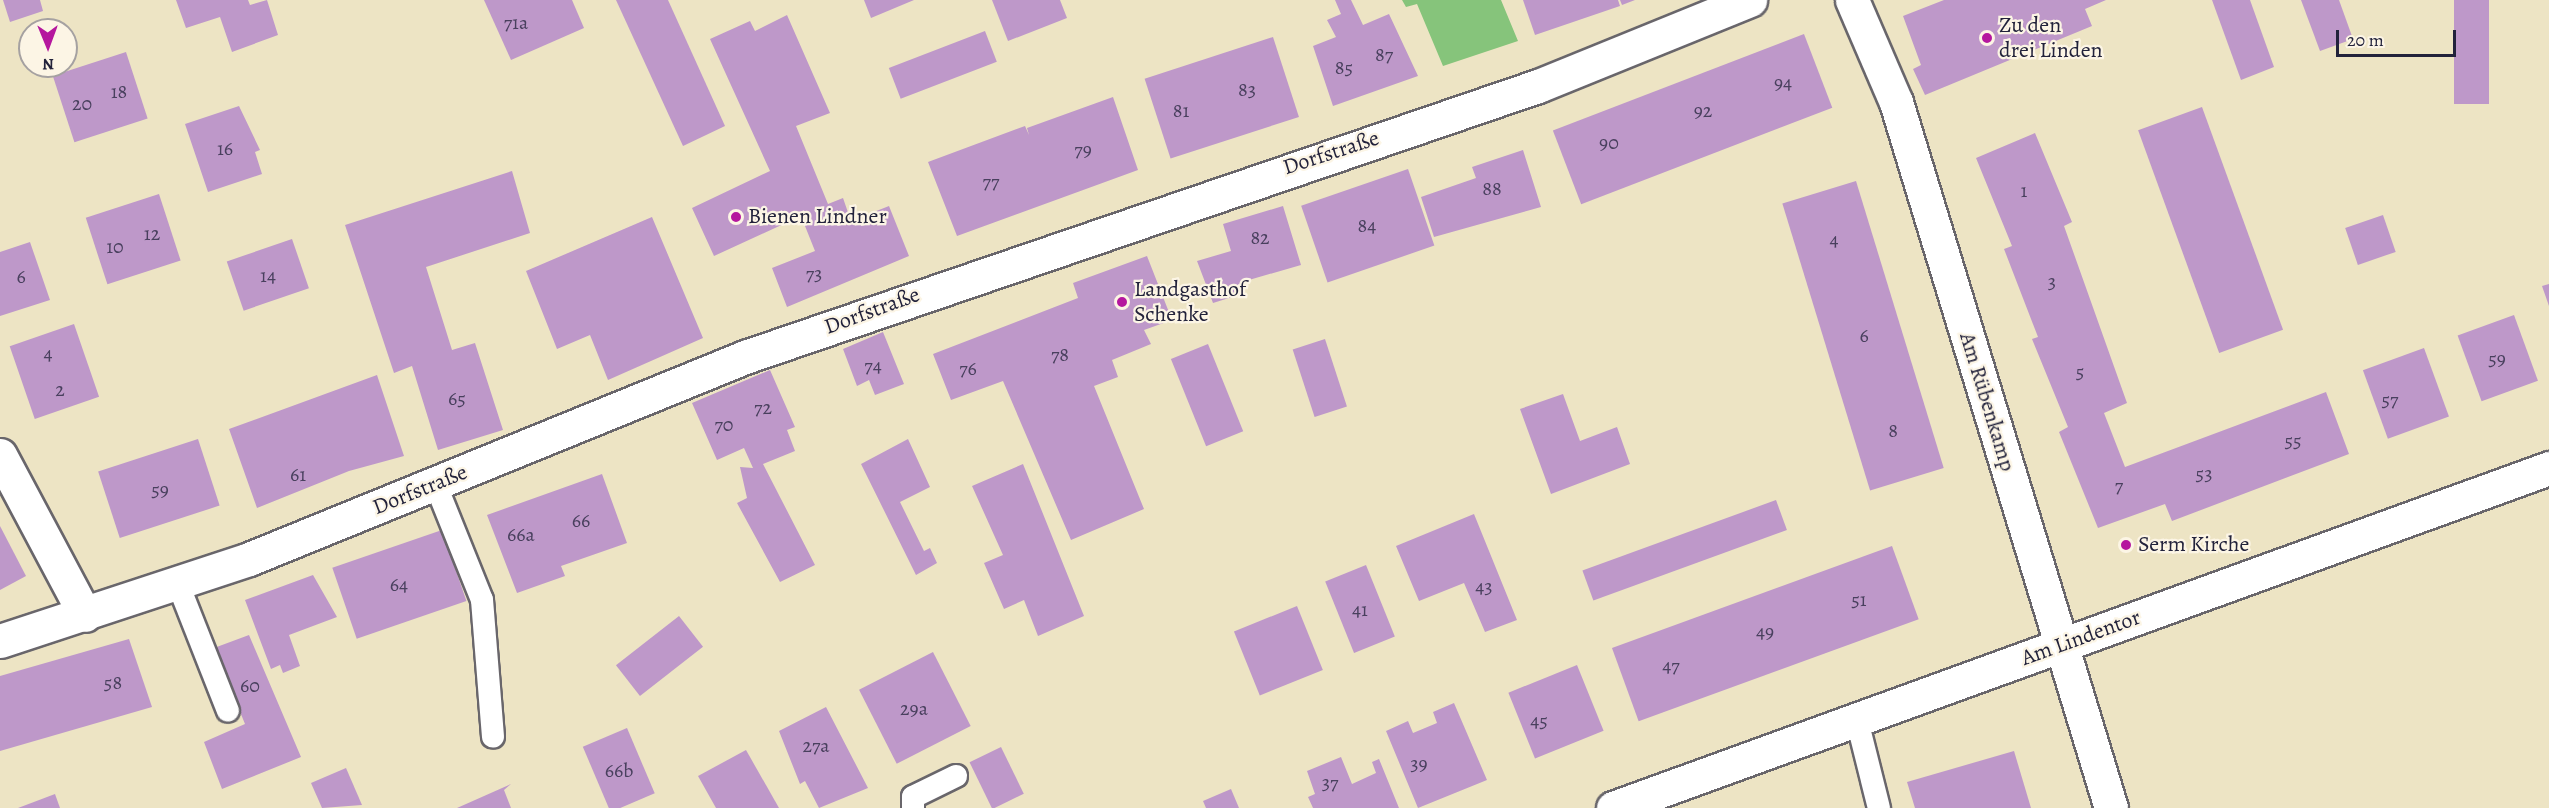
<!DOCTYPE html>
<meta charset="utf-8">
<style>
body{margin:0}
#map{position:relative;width:2549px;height:808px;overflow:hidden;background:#ede4c4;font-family:Alegreya,serif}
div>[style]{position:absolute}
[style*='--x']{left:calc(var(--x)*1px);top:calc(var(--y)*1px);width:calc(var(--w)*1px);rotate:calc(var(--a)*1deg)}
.green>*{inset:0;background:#86c47b}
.building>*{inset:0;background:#be98c9;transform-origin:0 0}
.roads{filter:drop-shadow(2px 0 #69666b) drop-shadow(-2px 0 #69666b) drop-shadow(0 2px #69666b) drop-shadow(0 -2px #69666b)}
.lane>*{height:22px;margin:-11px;padding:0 11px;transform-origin:11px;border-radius:11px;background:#fff}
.street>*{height:33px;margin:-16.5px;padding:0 16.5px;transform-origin:16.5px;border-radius:16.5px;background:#fff}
.dots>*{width:16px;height:16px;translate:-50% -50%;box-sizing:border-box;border:3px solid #fcf5e5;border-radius:50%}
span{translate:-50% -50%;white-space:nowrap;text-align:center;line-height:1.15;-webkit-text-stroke:4.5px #fcf5e5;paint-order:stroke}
.number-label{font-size:20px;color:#49405e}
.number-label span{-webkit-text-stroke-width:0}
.poi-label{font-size:22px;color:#22223b}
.left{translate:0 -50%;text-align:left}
.street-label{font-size:22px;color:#22223b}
.north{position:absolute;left:18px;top:18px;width:60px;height:60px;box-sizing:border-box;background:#fcf5e5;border:2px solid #a5a1a1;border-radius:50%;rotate:179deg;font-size:16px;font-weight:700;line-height:24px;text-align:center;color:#22223b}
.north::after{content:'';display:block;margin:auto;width:21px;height:27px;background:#b5179e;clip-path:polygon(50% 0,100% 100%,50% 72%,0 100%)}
.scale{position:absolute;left:2336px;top:30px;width:120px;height:27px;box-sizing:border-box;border:3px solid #22223b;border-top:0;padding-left:8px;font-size:18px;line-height:21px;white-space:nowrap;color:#22223b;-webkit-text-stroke:4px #fcf5e5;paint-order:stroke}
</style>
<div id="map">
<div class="green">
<div style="clip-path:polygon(1402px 0,1501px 0,1518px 41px,1443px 66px,1417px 4px,1406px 7px)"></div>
</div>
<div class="building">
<div style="clip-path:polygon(3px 0,40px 0,43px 11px,10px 22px)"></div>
<div style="clip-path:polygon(176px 0,248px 0,250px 5px,267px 0,278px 35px,232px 52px,220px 17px,186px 28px)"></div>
<div style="clip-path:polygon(484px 0,572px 0,584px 28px,511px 60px)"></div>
<div style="clip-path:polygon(616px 0,668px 0,725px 126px,683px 146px)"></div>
<div style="clip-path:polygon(864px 0,914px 0,871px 18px)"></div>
<div style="clip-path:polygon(992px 0,1060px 0,1067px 18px,1008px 41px)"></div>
<div style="clip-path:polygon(1335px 0,1351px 0,1363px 25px,1389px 14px,1418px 76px,1333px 106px,1313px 46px,1336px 37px,1327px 20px,1341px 14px)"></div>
<div style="clip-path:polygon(1523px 0,1618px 0,1620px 6px,1535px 35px)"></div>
<div style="clip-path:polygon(1620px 0,1635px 0,1622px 5px)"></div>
<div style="clip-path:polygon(1944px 0,2106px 0,2085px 9px,2092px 26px,1925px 95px,1913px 69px,1921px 65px,1903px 16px)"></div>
<div style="clip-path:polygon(2212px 0,2250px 0,2274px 67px,2241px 80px)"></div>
<div style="clip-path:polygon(2301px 0,2339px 0,2353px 39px,2320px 51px)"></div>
<div style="left:2454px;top:0;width:35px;height:104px"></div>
<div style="clip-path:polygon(787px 15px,830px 113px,796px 126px,828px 204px,843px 198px,851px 221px,889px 206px,909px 256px,787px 307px,772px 268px,815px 251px,801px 216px,714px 256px,692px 208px,770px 171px,710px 39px,750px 21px,755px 31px)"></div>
<div style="left:985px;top:31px;width:33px;height:103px;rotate:69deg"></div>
<div style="left:1804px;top:34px;width:79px;height:269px;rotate:69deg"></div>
<div style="left:1273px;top:37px;width:84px;height:135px;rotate:72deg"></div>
<div style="left:126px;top:52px;width:70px;height:77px;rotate:72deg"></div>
<div style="clip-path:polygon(1113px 97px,1138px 170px,957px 236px,928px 162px,1025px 126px,1029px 135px,1027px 128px)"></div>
<div style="clip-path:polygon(239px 106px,260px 150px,255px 152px,262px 174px,208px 192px,185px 124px)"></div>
<div style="left:2202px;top:107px;width:237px;height:68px;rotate:70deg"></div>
<div style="clip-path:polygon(2035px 133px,2072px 222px,2064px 226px,2127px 403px,2104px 413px,2125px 467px,2326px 392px,2349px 454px,2172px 521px,2165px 504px,2098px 528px,2059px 432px,2068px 427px,2032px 339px,2038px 337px,2004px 249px,2012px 246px,1976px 158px)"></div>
<div style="clip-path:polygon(1523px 150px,1541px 207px,1434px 237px,1421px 197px,1476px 178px,1472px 167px)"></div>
<div style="left:1408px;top:169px;width:81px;height:113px;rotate:71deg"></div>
<div style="clip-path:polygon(512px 171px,530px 233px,426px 267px,452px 350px,475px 343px,503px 430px,438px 450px,412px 366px,394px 373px,345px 225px)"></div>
<div style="left:1856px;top:181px;width:300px;height:77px;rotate:73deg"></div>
<div style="left:159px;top:194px;width:70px;height:77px;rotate:72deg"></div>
<div style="clip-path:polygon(1283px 206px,1301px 265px,1242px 282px,1245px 293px,1213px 303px,1197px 261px,1231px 251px,1223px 224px)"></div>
<div style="left:2383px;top:215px;width:39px;height:40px;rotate:71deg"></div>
<div style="clip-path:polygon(652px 217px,703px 338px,608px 380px,590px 335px,557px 349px,526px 271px)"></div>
<div style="left:292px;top:239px;width:52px;height:69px;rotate:71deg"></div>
<div style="clip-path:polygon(30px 242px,50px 300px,0 316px,0 252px)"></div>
<div style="clip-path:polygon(1147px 256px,1172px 320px,1144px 330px,1151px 344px,1112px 360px,1118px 377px,1094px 386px,1144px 509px,1071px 540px,1003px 381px,951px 400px,933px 354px,1078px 298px,1073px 283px)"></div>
<div style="clip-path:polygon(2549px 284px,2549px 306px,2542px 286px)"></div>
<div style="left:2514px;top:315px;width:70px;height:60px;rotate:70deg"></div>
<div style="left:74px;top:324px;width:77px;height:68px;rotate:71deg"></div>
<div style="clip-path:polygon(883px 332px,904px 384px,875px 395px,869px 380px,857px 386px,843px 349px)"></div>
<div style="left:1325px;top:339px;width:71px;height:34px;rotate:72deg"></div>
<div style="left:1208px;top:344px;width:94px;height:40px;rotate:68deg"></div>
<div style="left:2424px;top:348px;width:73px;height:65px;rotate:70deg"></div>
<div style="clip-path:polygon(770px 370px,795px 427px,787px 430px,795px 451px,763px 464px,815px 565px,780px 582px,737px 503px,747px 498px,740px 467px,753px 468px,744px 448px,717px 460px,692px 403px)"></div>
<div style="clip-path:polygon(377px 375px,404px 456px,349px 471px,257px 508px,229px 429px)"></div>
<div style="clip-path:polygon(1563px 394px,1580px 441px,1617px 427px,1630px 464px,1551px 494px,1520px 409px)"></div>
<div style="left:198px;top:439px;width:70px;height:105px;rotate:72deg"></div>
<div style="clip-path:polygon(908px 439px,930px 487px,900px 502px,924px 551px,930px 548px,937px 563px,916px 575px,861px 464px)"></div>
<div style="clip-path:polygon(1023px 464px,1084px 616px,1038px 636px,1024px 600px,1004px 609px,984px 563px,1003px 555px,972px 486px)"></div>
<div style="clip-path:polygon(602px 474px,627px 543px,561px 566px,565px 576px,517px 593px,487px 515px)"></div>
<div style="left:1776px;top:500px;width:32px;height:206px;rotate:70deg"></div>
<div style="clip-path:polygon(1474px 514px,1517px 620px,1485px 632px,1464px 583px,1419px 601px,1396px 546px)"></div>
<div style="clip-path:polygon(0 526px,26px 576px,0 590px)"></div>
<div style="left:442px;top:530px;width:75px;height:116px;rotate:71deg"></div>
<div style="left:1892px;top:546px;width:78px;height:298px;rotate:70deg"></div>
<div style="left:1366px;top:565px;width:77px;height:44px;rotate:68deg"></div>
<div style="clip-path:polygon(313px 575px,337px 617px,289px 635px,300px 666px,283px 673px,280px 665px,271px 669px,245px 600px)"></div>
<div style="left:1297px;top:606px;width:69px;height:68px;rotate:68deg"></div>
<div style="left:679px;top:616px;width:39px;height:80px;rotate:52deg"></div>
<div style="clip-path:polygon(249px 635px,301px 757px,222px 789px,204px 742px,245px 724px,214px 648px)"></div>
<div style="clip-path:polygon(129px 639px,152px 707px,0 751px,0 676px)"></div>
<div style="left:933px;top:652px;width:83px;height:83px;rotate:63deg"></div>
<div style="left:1577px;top:665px;width:71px;height:74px;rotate:68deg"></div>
<div style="clip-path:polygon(1454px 703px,1487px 780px,1418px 808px,1386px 731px,1408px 721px,1413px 733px,1437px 723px,1433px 712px)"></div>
<div style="clip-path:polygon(826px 707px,868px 788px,819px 808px,805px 781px,800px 784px,779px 731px)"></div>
<div style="left:627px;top:728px;width:71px;height:48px;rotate:67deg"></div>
<div style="left:1001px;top:747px;width:52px;height:35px;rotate:64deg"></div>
<div style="clip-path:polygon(746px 750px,779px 808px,716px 808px,698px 776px)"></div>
<div style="clip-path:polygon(2014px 751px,2031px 808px,1915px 808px,1907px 782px)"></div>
<div style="clip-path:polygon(1341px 757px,1352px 784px,1376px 773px,1372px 762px,1379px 759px,1399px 808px,1313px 808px,1308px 797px,1315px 794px,1307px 771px)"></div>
<div style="clip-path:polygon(346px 768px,362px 805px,322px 808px,311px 783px)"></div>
<div style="clip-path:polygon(511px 784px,504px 790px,511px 808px,457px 808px)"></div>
<div style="clip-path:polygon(1231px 789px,1239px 808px,1206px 808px,1203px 801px)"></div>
<div style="clip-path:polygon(55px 794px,60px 808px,18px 808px)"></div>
</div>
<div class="roads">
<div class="lane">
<div style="--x:435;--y:483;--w:126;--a:68.1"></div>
<div style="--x:482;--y:600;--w:137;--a:85.4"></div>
<div style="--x:178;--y:584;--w:136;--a:68.5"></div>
<div style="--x:1857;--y:720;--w:91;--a:76"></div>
<div style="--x:913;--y:808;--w:11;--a:-90"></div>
<div style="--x:913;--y:797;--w:48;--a:-26"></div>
</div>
<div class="street">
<div style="--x:1852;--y:0;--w:111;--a:66.7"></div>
<div style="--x:1896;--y:102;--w:738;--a:73.06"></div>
<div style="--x:0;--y:455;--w:181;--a:62"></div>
<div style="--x:0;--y:641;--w:262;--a:-18.2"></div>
<div style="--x:249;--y:559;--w:536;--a:-22.16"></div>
<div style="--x:745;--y:357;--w:838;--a:-18.87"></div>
<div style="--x:1538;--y:86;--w:229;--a:-22.1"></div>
<div style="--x:1613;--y:808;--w:996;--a:-19.96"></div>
</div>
</div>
<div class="dots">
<div style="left:1987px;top:38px;background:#b5179e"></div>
<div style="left:736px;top:217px;background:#b5179e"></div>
<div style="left:1122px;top:302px;background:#b5179e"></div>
<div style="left:2126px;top:545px;background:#b5179e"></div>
</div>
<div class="number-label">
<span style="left:516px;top:22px">71a</span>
<span style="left:1384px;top:54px">87</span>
<span style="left:1344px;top:67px">85</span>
<span style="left:1783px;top:82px">94</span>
<span style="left:1247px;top:89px">83</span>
<span style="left:119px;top:91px">18</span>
<span style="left:82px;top:103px">20</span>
<span style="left:1181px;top:110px">81</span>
<span style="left:1703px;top:110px">92</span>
<span style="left:1609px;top:142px">90</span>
<span style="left:225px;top:148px">16</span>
<span style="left:1083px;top:149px">79</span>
<span style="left:991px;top:181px">77</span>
<span style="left:1492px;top:188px">88</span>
<span style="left:2024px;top:190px">1</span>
<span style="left:1367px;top:225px">84</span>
<span style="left:152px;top:233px">12</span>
<span style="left:1260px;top:237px">82</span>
<span style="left:1834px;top:239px">4</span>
<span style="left:115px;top:246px">10</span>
<span style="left:814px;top:273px">73</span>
<span style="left:268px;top:275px">14</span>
<span style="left:21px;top:276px">6</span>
<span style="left:2052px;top:281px">3</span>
<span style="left:1864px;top:335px">6</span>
<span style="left:48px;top:353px">4</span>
<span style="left:1060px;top:354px">78</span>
<span style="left:2497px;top:358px">59</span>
<span style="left:873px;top:365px">74</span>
<span style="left:968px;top:368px">76</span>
<span style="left:2080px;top:371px">5</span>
<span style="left:60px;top:389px">2</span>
<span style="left:457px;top:398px">65</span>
<span style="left:2390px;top:399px">57</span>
<span style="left:763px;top:407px">72</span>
<span style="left:724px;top:424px">70</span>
<span style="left:1893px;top:430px">8</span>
<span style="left:2293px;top:440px">55</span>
<span style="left:2204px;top:473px">53</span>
<span style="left:298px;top:474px">61</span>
<span style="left:2119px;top:485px">7</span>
<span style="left:160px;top:489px">59</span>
<span style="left:581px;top:520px">66</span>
<span style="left:521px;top:534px">66a</span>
<span style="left:399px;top:584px">64</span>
<span style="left:1484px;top:586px">43</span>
<span style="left:1859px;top:599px">51</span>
<span style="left:1360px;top:609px">41</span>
<span style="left:1765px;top:631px">49</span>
<span style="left:1671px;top:665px">47</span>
<span style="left:113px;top:682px">58</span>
<span style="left:250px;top:685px">60</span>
<span style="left:914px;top:708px">29a</span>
<span style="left:1539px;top:720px">45</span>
<span style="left:816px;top:745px">27a</span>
<span style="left:1419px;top:763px">39</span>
<span style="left:619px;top:770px">66b</span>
<span style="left:1330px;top:782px">37</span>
</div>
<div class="poi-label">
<span class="left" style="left:1999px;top:38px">Zu den<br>drei Linden</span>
<span class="left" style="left:748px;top:217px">Bienen Lindner</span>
<span class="left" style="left:1134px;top:302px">Landgasthof<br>Schenke</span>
<span class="left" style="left:2138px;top:545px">Serm Kirche</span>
</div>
<div class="street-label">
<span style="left:1331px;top:153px;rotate:-18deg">Dorfstraße</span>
<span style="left:872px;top:311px;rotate:-20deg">Dorfstraße</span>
<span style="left:1987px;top:402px;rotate:73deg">Am Rübenkamp</span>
<span style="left:420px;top:490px;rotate:-22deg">Dorfstraße</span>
<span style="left:2081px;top:638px;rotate:-20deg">Am Lindentor</span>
</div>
<div class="north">N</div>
<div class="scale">20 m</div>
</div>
